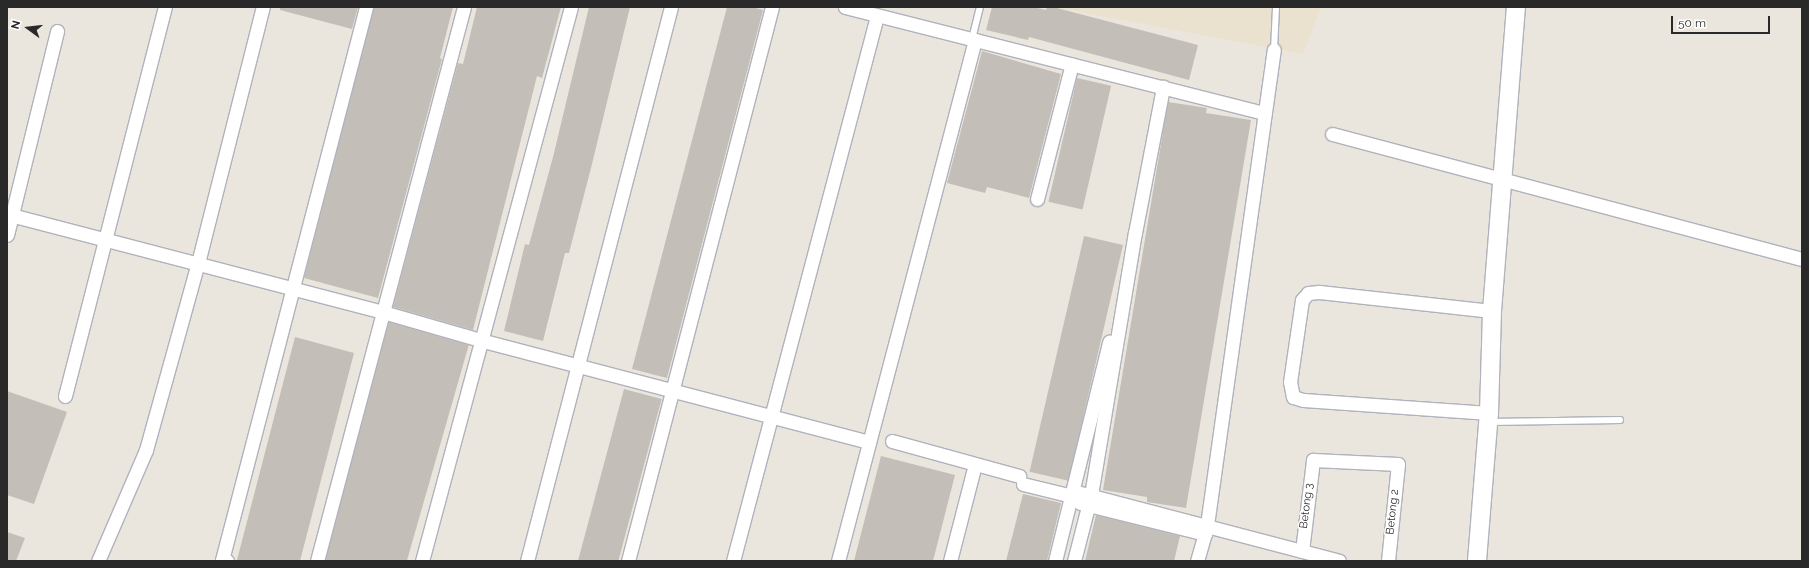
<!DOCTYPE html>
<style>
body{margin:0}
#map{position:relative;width:1809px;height:568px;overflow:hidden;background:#eae5dd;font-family:Raleway,sans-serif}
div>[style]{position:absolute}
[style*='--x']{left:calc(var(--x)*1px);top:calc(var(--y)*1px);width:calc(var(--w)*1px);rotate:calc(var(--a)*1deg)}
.education>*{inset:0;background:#eae2ce}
.building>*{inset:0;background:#c3bfb8;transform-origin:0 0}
.roads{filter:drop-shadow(1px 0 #b0b2bc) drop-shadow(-1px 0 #b0b2bc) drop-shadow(0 1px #b0b2bc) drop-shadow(0 -1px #b0b2bc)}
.lane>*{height:6px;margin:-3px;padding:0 3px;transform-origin:3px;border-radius:3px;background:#fff}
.street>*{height:13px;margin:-6.5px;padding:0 6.5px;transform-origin:6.5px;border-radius:6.5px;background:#fff}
.secondary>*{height:18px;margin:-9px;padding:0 9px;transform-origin:9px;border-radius:9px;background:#fff}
span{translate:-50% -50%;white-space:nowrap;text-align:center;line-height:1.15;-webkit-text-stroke:3px #fff;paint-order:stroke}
.street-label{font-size:11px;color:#292929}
.frame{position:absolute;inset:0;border:8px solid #292929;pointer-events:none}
.north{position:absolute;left:8px;top:8px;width:40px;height:40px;-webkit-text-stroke:3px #fff;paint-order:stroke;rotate:285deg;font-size:11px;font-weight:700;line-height:16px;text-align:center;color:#292929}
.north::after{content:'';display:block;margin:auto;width:14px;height:18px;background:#292929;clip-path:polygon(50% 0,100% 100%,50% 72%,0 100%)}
.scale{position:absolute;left:1671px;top:16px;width:99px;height:18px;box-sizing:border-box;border:2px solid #292929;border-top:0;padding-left:5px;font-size:12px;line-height:14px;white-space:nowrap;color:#292929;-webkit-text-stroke:3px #fff;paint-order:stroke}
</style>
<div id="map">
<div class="education">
<div style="clip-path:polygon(1054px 7px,1321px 7px,1303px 54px)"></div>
</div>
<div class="building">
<div style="clip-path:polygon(280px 7px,358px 7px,352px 29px,280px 10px)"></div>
<div style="clip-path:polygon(374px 7px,453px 7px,440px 58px,442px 59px,378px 298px,304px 278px)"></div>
<div style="clip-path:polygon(477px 7px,561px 7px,542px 78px,537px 76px,473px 330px,393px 307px,458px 63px,463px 64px)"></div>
<div style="clip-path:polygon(589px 7px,630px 7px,592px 164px,569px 253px,565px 253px,543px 341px,504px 331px,525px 244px,529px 245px,553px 157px)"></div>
<div style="clip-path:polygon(727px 7px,752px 7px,763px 10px,667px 378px,632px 369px)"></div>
<div style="clip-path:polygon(992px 7px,1033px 7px,1046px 10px,1047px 7px,1053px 7px,1198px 45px,1189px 80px,1029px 37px,1028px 40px,986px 30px)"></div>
<div style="clip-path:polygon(982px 51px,1061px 74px,1029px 198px,987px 187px,985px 193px,947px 183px)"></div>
<div style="left:1077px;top:78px;width:35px;height:127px;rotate:13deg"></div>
<div style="clip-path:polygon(1168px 102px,1207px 108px,1206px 113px,1251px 120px,1186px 508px,1147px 502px,1147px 497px,1103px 490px)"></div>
<div style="left:1084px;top:236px;width:40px;height:242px;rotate:13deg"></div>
<div style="left:389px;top:322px;width:83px;height:247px;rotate:16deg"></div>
<div style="clip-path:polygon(295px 337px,354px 353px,300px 561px,243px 561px,237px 560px)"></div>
<div style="left:624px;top:389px;width:39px;height:178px;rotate:15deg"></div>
<div style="clip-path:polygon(7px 391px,67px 412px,34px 504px,7px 495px)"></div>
<div style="clip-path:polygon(881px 456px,955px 475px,933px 561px,854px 561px)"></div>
<div style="clip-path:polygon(1023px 494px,1061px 503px,1047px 561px,1006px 561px)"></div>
<div style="clip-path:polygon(1096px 515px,1180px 536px,1174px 561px,1085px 561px)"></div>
<div style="clip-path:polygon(7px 532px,25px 538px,16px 561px,7px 561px)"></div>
</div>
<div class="roads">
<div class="lane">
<div style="--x:972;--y:39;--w:33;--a:-76"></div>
<div style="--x:1274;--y:50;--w:43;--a:-87.3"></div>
<div style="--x:1490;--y:422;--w:130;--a:-0.9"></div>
</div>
<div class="street">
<div style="--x:845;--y:7;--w:433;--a:14.2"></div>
<div style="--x:1332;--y:134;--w:486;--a:14.9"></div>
<div style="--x:1037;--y:199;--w:139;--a:-75.5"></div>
<div style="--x:7;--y:214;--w:389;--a:14.6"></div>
<div style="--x:383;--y:312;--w:101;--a:16.1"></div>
<div style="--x:480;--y:340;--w:402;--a:14.7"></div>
<div style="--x:7;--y:235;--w:210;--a:-76.2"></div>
<div style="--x:65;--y:396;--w:402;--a:-75.6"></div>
<div style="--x:1489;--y:413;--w:186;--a:-176"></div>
<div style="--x:1303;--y:400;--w:10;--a:-163"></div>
<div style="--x:1293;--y:397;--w:15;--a:-101"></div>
<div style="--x:1290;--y:382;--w:83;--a:-81.7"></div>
<div style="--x:1302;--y:300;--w:9;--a:-49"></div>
<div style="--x:1308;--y:293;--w:11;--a:-5"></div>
<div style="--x:1319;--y:292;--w:174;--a:6.3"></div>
<div style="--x:892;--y:441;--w:132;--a:15.4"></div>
<div style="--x:1023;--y:484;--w:50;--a:13.8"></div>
<div style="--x:1073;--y:491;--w:275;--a:14.7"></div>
<div style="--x:1080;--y:503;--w:129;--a:13.9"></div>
<div style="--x:1302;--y:551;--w:92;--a:-83.1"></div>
<div style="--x:1313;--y:460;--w:85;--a:2.7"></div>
<div style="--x:1398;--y:464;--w:98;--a:95.9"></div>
<div style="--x:98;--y:561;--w:121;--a:-66.6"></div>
<div style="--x:146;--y:450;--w:194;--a:-74.5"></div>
<div style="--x:198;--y:263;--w:264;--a:-75.8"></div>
<div style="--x:227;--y:561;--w:5;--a:-169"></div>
<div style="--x:222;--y:560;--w:571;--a:-75.4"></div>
<div style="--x:317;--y:561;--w:573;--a:-75.14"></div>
<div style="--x:422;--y:561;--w:574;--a:-74.95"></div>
<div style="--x:527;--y:561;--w:572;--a:-75.43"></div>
<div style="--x:628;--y:561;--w:572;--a:-75.43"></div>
<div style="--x:733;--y:561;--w:564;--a:-75.2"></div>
<div style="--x:838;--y:561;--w:539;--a:-75.27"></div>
<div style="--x:950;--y:561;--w:100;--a:-75.5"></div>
<div style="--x:1055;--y:561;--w:226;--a:-76.1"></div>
<div style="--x:1074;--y:561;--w:68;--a:-75.6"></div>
<div style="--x:1091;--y:495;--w:266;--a:-80.5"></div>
<div style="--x:1135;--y:233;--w:149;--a:-79.1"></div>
<div style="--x:1197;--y:561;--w:37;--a:-74"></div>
<div style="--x:1207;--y:525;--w:480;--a:-82"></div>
</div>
<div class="secondary">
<div style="--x:1477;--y:561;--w:148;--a:-85.4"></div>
<div style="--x:1489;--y:413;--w:102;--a:-88.3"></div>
<div style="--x:1492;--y:311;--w:305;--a:-85.5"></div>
</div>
</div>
<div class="street-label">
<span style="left:1307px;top:506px;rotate:-83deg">Betong 3</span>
<span style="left:1393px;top:512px;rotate:-84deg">Betong 2</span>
</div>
<div class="frame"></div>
<div class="north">N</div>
<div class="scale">50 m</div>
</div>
